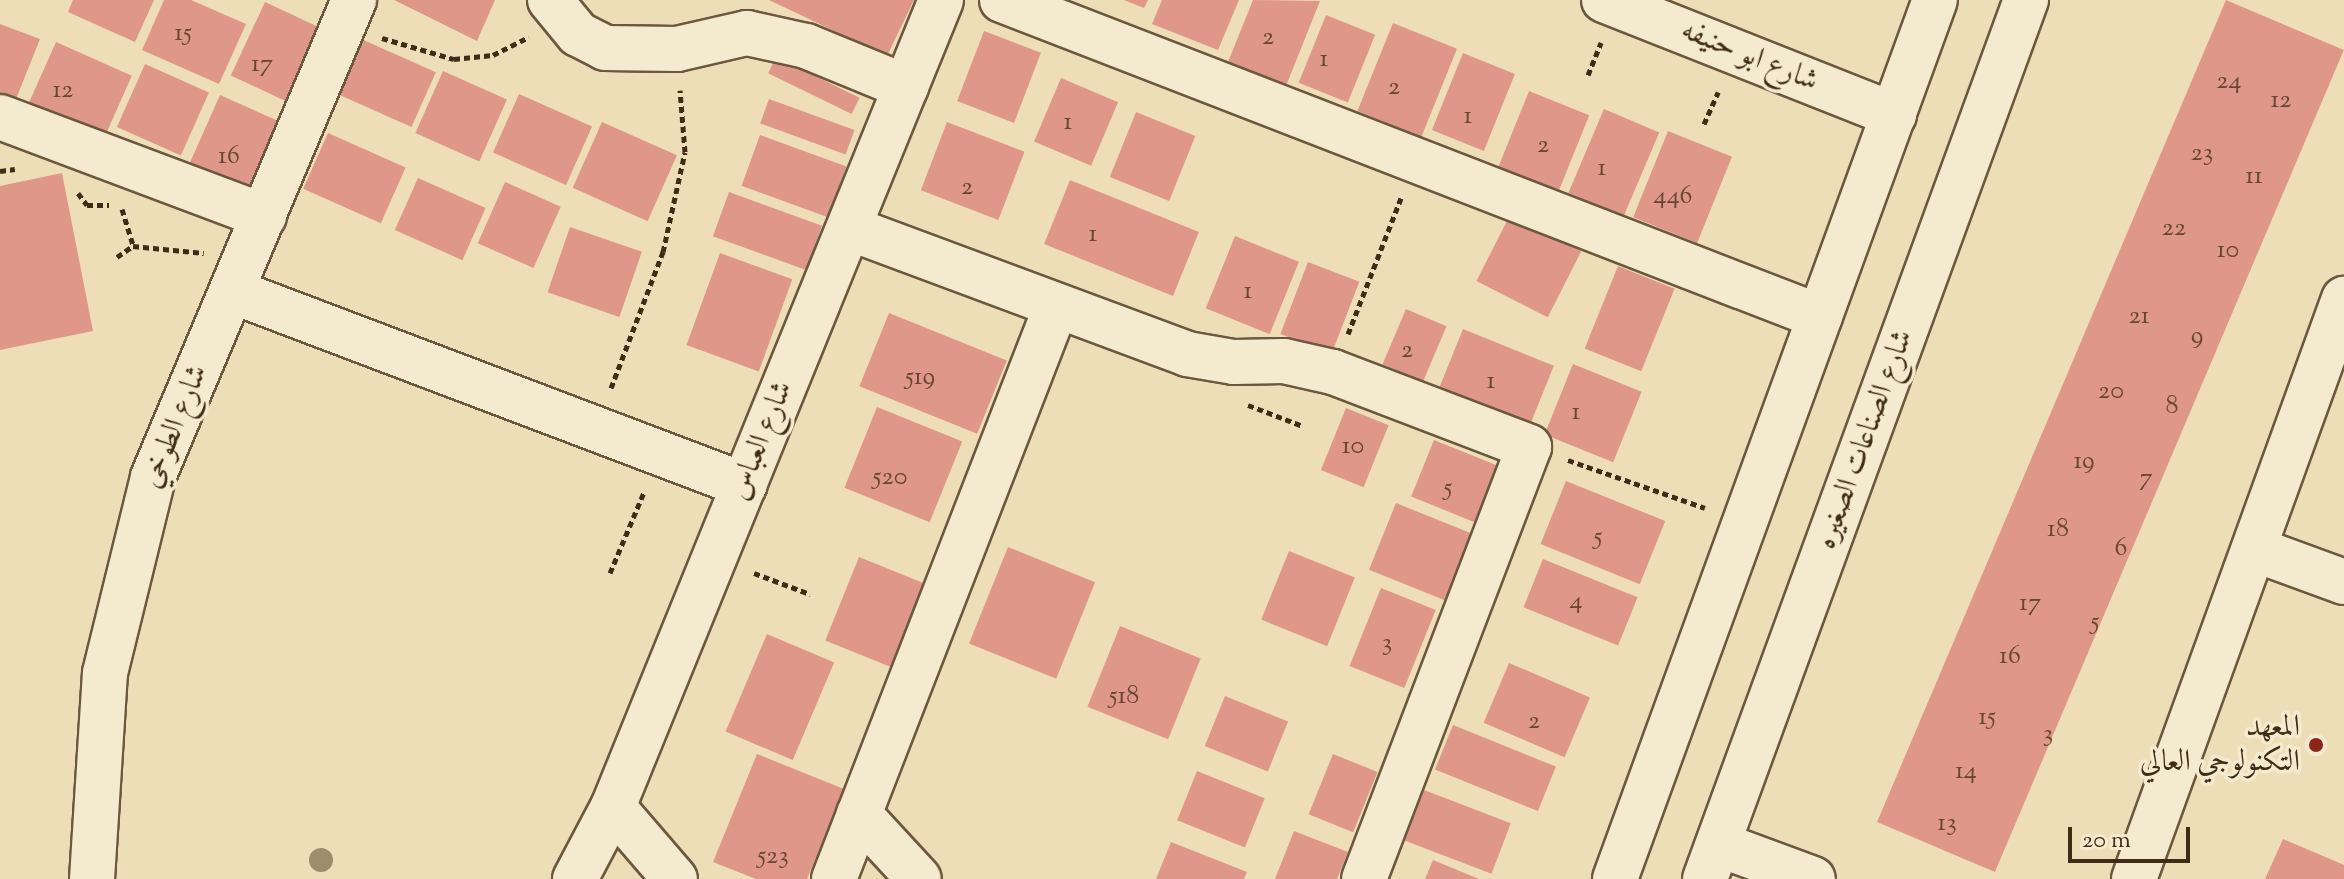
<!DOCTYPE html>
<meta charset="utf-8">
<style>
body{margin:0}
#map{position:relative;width:2344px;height:879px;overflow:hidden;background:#eedeb7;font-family:"Sorts Mill Goudy",Amiri,serif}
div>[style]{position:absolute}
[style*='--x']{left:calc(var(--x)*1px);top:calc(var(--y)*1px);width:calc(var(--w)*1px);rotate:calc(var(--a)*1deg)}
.building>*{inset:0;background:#de9788;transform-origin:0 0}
.path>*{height:5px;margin-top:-2.5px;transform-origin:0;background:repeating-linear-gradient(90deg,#402c16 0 6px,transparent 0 10px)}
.roads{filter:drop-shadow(2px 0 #6c583e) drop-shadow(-2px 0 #6c583e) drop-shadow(0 2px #6c583e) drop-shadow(0 -2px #6c583e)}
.minor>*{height:44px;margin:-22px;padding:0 22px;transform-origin:22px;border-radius:22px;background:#f4ead0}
.trees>*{width:24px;height:24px;margin:-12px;border-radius:50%;background:#9c8d6c}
.dots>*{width:22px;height:22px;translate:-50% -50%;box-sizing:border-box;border:4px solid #f4ead0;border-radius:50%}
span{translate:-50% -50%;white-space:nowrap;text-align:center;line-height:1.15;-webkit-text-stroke:7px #f4ead0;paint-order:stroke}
.number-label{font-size:26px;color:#684732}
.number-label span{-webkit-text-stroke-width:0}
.street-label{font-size:30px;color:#402c16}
.poi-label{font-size:30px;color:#402c16}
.right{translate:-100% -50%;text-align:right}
.scale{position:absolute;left:2068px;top:827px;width:122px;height:36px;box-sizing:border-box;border:4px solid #402c16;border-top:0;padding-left:10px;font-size:24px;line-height:28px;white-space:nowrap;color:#402c16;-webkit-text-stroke:6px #f4ead0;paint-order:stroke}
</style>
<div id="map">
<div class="building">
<div style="clip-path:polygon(73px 0,154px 0,135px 42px,68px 12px)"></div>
<div style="clip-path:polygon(164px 0,191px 0,246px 24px,219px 84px,142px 50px)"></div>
<div style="clip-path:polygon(394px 0,495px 0,477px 41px)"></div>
<div style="clip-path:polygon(769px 0,914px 0,887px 56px)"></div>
<div style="clip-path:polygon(1124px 0,1148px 0,1144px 8px)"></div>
<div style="clip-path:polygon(1162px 0,1239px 0,1218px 50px,1152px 24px)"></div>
<div style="clip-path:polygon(1253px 0,1320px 1px,1286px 86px,1228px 62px)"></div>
<div style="left:2226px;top:0;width:128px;height:893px;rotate:23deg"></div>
<div style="left:265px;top:2px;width:65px;height:81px;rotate:25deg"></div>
<div style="left:1326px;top:15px;width:53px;height:73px;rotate:22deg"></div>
<div style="left:1393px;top:23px;width:69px;height:95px;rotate:22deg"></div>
<div style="clip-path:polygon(0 24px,40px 39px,16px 99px,0 93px)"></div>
<div style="left:984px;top:31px;width:61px;height:75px;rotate:21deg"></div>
<div style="left:350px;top:34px;width:94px;height:60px;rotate:24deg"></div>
<div style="left:56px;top:42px;width:83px;height:68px;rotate:24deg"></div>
<div style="left:1463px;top:53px;width:56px;height:83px;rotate:22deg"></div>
<div style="left:776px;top:57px;width:93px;height:18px;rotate:26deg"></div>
<div style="left:145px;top:64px;width:70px;height:69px;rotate:24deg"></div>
<div style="left:443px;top:71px;width:70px;height:68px;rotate:24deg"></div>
<div style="left:1061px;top:78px;width:62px;height:69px;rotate:23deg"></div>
<div style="left:1529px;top:91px;width:65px;height:84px;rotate:22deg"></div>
<div style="left:519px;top:94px;width:80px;height:64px;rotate:24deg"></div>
<div style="left:220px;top:95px;width:72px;height:76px;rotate:24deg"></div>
<div style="left:769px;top:99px;width:91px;height:26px;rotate:20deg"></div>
<div style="left:1604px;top:109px;width:60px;height:91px;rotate:23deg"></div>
<div style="left:1136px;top:112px;width:64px;height:70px;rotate:22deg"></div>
<div style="left:602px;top:122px;width:82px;height:72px;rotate:24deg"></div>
<div style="left:947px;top:122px;width:83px;height:73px;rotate:21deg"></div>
<div style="left:1668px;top:131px;width:69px;height:93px;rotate:22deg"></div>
<div style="left:328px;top:133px;width:85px;height:61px;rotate:24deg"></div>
<div style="left:760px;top:135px;width:92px;height:54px;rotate:20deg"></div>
<div style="clip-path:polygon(62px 173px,93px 331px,0 350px,0 186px)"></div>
<div style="left:418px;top:178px;width:74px;height:57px;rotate:24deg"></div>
<div style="left:1070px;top:180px;width:139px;height:69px;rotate:22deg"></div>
<div style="left:505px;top:182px;width:61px;height:67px;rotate:24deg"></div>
<div style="left:729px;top:192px;width:99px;height:47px;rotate:20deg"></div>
<div style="left:1510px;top:215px;width:80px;height:74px;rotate:27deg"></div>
<div style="left:570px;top:227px;width:76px;height:69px;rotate:19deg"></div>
<div style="left:1235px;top:236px;width:69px;height:78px;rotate:22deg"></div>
<div style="left:720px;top:253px;width:77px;height:98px;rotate:20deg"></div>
<div style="left:1308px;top:262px;width:55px;height:77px;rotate:21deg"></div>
<div style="left:1618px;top:266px;width:61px;height:89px;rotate:22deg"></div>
<div style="left:1406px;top:309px;width:44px;height:60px;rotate:23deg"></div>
<div style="left:889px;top:313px;width:127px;height:79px;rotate:22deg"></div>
<div style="left:1463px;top:329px;width:98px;height:69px;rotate:22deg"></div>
<div style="left:1573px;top:364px;width:74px;height:76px;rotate:22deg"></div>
<div style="left:877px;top:407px;width:92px;height:87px;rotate:22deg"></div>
<div style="left:1346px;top:408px;width:46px;height:67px;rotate:22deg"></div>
<div style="left:1434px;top:440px;width:75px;height:61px;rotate:22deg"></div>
<div style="left:1566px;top:481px;width:107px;height:68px;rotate:22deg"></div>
<div style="left:1396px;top:503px;width:83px;height:72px;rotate:22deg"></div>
<div style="left:1008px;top:547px;width:94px;height:104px;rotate:22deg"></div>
<div style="left:1289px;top:551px;width:71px;height:74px;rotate:22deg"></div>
<div style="left:859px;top:557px;width:74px;height:90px;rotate:22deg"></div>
<div style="left:1543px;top:559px;width:102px;height:52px;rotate:22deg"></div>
<div style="left:1381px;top:588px;width:59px;height:84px;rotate:22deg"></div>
<div style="left:1120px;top:626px;width:87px;height:87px;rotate:22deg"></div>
<div style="left:767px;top:634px;width:73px;height:106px;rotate:23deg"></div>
<div style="left:1509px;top:663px;width:88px;height:65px;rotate:23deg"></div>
<div style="left:1225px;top:696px;width:68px;height:54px;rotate:22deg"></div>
<div style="left:1453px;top:725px;width:111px;height:48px;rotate:22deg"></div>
<div style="clip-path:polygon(757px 754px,844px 789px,807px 879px,756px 879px,713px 862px)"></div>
<div style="left:1333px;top:754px;width:48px;height:65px;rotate:22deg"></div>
<div style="left:1197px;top:771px;width:73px;height:53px;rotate:22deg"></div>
<div style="left:1424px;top:790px;width:93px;height:54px;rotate:21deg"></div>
<div style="clip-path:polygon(1294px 831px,1348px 852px,1337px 879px,1275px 879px)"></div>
<div style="clip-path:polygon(2283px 839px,2344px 865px,2344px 879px,2265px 879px)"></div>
<div style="clip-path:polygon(1171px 842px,1247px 872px,1244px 879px,1156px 879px)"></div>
<div style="clip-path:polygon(1433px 860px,1479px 879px,1425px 879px)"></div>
</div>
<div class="path">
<div style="--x:382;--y:38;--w:75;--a:16.3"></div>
<div style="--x:454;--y:59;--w:39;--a:-6"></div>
<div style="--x:493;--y:55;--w:40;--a:-26.6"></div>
<div style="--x:1588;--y:75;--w:35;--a:-68"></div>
<div style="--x:1704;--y:124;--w:35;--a:-66"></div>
<div style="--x:0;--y:171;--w:15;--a:-8"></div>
<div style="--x:78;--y:193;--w:15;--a:53"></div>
<div style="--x:87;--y:205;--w:22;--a:0"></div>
<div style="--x:122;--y:209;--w:39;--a:73"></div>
<div style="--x:117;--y:257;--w:19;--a:-35"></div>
<div style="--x:133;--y:246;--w:71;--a:5.6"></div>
<div style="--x:1348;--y:334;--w:146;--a:-68.7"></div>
<div style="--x:611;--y:388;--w:146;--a:-69.1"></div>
<div style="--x:663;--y:252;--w:102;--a:-77.6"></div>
<div style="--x:685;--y:152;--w:62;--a:-94.6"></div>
<div style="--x:1248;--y:405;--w:59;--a:20.9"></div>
<div style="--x:1568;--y:460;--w:145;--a:19.3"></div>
<div style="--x:610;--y:573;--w:88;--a:-67.2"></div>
<div style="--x:754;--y:573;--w:60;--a:20.6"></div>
</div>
<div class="roads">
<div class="minor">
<div style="--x:550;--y:0;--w:44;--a:50.5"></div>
<div style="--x:578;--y:34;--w:30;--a:27"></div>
<div style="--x:605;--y:48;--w:72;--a:0.8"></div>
<div style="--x:677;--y:49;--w:72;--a:-12.9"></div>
<div style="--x:747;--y:33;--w:60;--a:12.4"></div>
<div style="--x:806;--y:46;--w:108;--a:22.3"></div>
<div style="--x:1002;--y:0;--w:877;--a:21.18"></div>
<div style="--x:1604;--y:0;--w:312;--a:21.6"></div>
<div style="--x:0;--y:117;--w:282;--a:20.6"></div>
<div style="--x:849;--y:228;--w:361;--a:20.4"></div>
<div style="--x:1187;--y:354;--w:48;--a:9.7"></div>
<div style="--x:1234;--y:362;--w:50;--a:-1.1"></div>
<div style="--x:1284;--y:361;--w:50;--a:12.7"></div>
<div style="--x:1333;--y:372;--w:210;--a:20.9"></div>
<div style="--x:1529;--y:447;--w:462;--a:110.9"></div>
<div style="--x:232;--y:291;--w:548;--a:20.75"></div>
<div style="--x:2254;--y:549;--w:96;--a:20.1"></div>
<div style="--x:613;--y:807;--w:95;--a:49.3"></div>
<div style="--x:859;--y:814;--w:88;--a:47.3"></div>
<div style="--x:1718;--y:844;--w:101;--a:20.2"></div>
<div style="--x:92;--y:879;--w:206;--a:-86.4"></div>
<div style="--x:105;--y:673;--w:202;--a:-76.2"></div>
<div style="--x:153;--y:477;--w:518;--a:-67.15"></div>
<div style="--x:575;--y:879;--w:81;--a:-62.2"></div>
<div style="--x:613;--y:807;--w:871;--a:-67.88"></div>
<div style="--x:834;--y:879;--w:614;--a:-68.79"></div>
<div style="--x:1615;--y:879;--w:935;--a:-70"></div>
<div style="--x:1705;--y:879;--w:936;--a:-69.94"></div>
<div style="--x:2134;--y:879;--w:617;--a:-70.1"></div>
</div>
</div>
<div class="trees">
<div style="left:321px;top:860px"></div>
</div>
<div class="dots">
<div style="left:2316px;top:745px;background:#8f2418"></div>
</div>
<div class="number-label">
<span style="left:183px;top:34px">15</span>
<span style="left:1268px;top:38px">2</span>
<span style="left:1324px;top:60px">1</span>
<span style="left:262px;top:65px">17</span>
<span style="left:2229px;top:82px">24</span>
<span style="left:1394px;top:88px">2</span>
<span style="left:63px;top:91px">12</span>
<span style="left:2281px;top:101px">12</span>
<span style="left:1468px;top:117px">1</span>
<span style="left:1068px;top:123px">1</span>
<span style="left:1543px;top:146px">2</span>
<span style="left:2202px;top:154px">23</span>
<span style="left:229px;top:157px">16</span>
<span style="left:1602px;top:169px">1</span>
<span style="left:2254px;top:177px">11</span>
<span style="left:967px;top:188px">2</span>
<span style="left:1673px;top:197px">446</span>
<span style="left:2174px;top:229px">22</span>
<span style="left:1093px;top:235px">1</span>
<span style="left:2228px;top:251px">10</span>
<span style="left:1248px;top:292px">1</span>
<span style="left:2139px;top:317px">21</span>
<span style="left:2197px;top:337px">9</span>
<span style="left:1407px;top:351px">2</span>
<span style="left:920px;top:378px">519</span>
<span style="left:1491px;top:382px">1</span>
<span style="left:2111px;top:392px">20</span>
<span style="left:2172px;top:407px">8</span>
<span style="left:1576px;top:413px">1</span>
<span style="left:1353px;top:447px">10</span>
<span style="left:2084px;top:462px">19</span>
<span style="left:890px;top:478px">520</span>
<span style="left:2146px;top:479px">7</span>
<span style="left:1448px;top:489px">5</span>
<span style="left:2058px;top:530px">18</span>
<span style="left:1598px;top:538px">5</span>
<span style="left:2121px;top:549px">6</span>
<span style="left:1576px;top:602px">4</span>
<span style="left:2030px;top:604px">17</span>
<span style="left:2095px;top:623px">5</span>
<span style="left:1387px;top:644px">3</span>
<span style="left:2010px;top:657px">16</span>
<span style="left:1124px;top:697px">518</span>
<span style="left:1987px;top:718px">15</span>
<span style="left:1534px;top:722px">2</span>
<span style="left:2048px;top:735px">3</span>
<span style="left:1966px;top:772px">14</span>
<span style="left:1947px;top:824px">13</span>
<span style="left:773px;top:857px">523</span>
</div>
<div class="street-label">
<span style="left:1749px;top:57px;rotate:22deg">شارع ابو حنيفه</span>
<span style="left:176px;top:427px;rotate:-68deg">شارع الطوخي</span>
<span style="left:1866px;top:440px;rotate:-70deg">شارع الصناعات الصغيره</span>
<span style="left:762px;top:441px;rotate:-68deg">شارع العباس</span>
</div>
<div class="poi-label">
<span class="right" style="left:2300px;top:745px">المعهد<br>التكنولوجي العالي</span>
</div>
<div class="scale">20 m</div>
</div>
